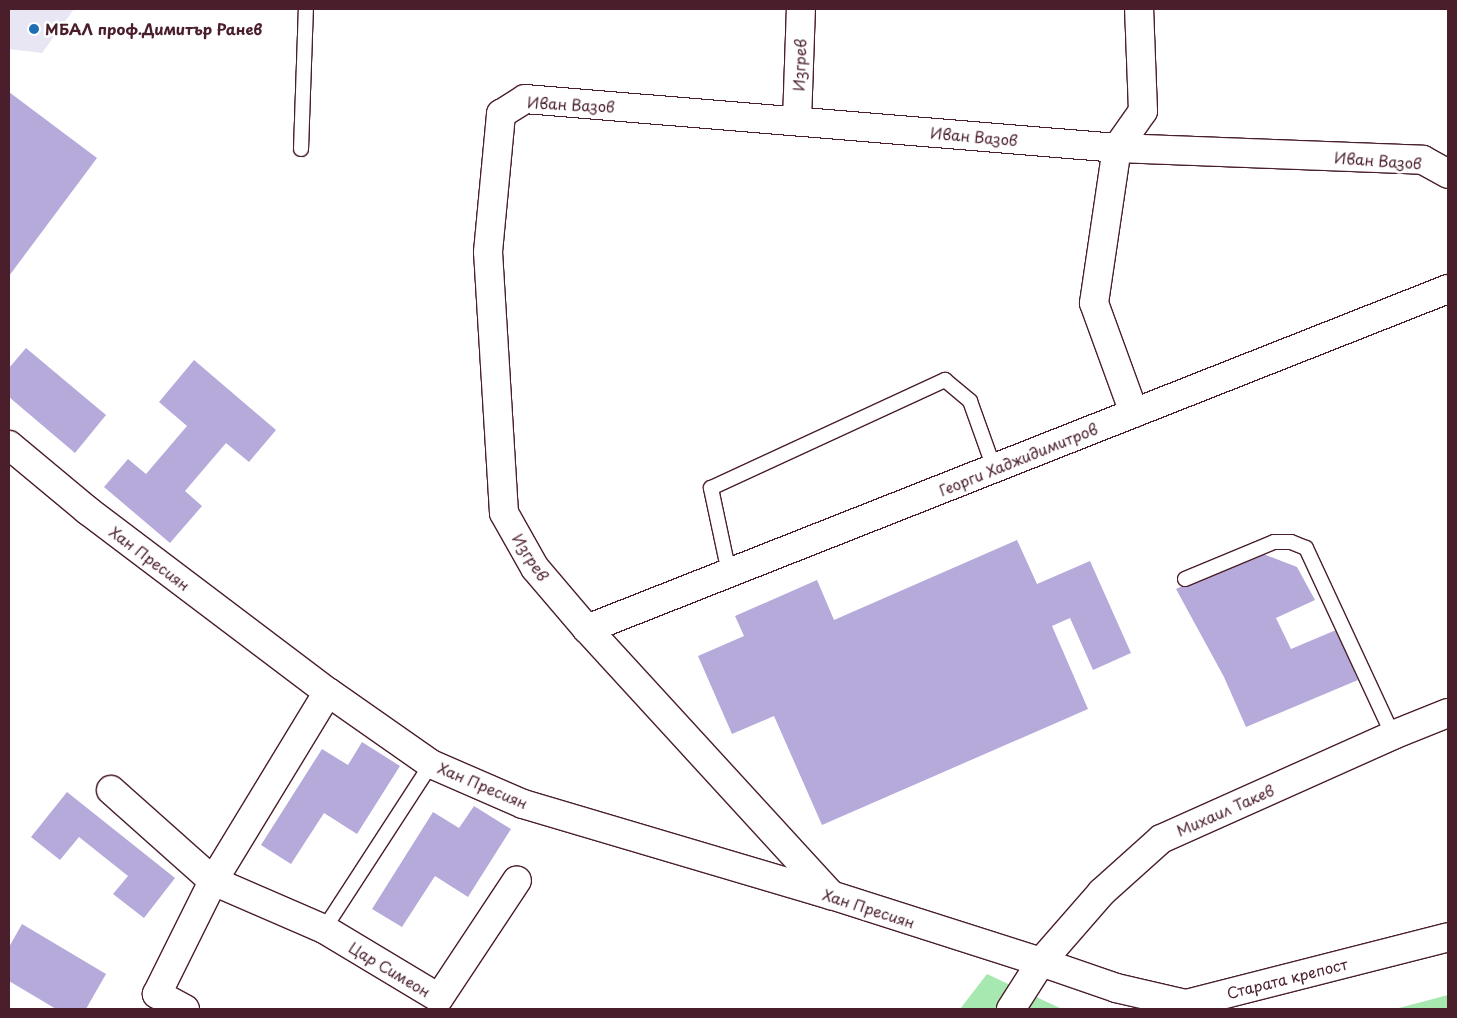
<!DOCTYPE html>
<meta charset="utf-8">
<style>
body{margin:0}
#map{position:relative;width:1457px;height:1018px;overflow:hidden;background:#fff;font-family:"Playpen Sans",sans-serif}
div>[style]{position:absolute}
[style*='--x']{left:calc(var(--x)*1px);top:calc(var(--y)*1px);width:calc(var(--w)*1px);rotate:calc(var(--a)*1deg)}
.built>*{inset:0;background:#e9e6f4}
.green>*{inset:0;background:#a7e8b1}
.building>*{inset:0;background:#b6aadb}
.roads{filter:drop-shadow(1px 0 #4a1f2b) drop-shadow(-1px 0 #4a1f2b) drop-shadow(0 1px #4a1f2b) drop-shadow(0 -1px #4a1f2b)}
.service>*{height:14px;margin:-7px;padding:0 7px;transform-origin:7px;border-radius:7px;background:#fff}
.minor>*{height:28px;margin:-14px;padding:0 14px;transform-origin:14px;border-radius:14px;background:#fff}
.tertiary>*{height:28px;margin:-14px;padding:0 14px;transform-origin:14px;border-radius:14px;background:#fff}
.secondary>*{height:28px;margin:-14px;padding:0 14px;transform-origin:14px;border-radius:14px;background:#fff}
.dots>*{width:14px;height:14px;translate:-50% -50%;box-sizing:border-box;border:2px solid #fff;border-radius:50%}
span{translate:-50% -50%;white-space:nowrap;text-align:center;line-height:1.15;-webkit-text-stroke:5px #fff;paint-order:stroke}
.poi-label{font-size:15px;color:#4a1f2b;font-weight:700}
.left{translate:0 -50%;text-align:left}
.street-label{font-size:15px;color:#4a1f2b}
.frame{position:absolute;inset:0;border:10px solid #4a1f2b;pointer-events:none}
</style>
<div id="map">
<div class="built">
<div style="clip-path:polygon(9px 9px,74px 9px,42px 53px,9px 49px)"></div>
</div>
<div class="green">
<div style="clip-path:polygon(987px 974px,1062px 1009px,960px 1009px)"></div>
<div style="clip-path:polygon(1448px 995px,1448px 1009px,1395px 1009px)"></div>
</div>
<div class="building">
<div style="clip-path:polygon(9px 92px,97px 158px,9px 276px)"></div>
<div style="clip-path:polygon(26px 348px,106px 415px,75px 453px,9px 397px,9px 368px)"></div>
<div style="clip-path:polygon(194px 360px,276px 430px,249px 462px,226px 443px,185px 491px,202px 506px,170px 543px,104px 487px,128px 459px,146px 474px,187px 426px,159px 402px)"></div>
<div style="clip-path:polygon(1017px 540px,1037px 584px,1090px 561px,1131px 653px,1093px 670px,1070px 618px,1052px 626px,1088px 709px,822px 825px,774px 716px,732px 734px,698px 656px,744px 636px,735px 616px,817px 580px,834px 620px)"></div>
<div style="clip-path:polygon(1258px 552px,1297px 567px,1315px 600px,1276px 618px,1291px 649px,1336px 630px,1358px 680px,1246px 727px,1224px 677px,1176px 589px)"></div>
<div style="clip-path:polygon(362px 742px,400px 766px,357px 834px,324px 813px,291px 864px,261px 845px,322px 749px,348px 765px)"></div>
<div style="clip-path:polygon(67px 792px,175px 878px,144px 918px,113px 894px,128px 876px,79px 837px,60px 860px,31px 837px)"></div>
<div style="clip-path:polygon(474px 806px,511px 829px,468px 897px,435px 876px,402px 927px,372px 909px,433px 812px,459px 828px)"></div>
<div style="clip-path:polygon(22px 924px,106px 974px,86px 1009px,56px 1009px,9px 981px,9px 947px)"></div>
</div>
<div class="roads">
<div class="service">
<div style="--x:301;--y:149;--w:140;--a:-88"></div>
<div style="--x:729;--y:573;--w:87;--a:-102"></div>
<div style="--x:711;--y:488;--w:258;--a:-24.8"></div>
<div style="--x:945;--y:380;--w:33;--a:40"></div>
<div style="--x:970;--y:401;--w:71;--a:70.3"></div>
<div style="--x:1185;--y:579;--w:96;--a:-22.6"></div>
<div style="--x:1274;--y:542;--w:17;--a:0"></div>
<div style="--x:1291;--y:542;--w:16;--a:22"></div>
<div style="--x:1306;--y:548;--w:206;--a:65.1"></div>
<div style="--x:324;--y:929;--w:197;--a:-57"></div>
</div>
<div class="minor">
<div style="--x:797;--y:121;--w:112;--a:-88"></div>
<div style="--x:1134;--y:413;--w:117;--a:-110"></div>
<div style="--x:1094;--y:303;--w:157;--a:-81.6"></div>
<div style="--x:1117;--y:148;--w:45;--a:-54.9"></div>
<div style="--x:1143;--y:111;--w:102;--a:-92.2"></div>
<div style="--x:587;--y:629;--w:926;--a:-21.55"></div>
<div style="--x:111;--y:790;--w:137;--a:41.7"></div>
<div style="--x:213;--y:881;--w:121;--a:23.4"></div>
<div style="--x:324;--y:929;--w:134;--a:31"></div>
<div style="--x:439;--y:998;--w:141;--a:-56.5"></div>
<div style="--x:831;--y:895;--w:361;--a:-132.5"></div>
<div style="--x:587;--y:629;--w:80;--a:-130.4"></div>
<div style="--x:535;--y:568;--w:63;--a:-119.4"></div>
<div style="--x:504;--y:513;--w:261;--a:-93.5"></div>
<div style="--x:488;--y:252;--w:139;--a:-84.6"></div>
<div style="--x:501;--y:114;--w:28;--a:-32"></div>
<div style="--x:525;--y:99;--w:594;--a:4.73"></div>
<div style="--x:1117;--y:148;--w:306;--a:2.2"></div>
<div style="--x:1423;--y:160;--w:29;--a:29"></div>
<div style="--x:1041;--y:962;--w:79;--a:19.1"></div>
<div style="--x:1116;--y:988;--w:72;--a:12.9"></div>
<div style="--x:1186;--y:1004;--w:270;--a:-14.3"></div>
<div style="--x:185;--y:1009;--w:32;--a:-152"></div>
<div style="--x:157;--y:994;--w:126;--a:-63.6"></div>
<div style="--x:213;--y:881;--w:221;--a:-58.7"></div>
</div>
<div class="tertiary">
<div style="--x:9;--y:445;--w:102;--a:39.8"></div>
<div style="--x:87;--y:510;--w:302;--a:37.1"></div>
<div style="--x:328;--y:692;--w:126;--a:35"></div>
<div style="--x:431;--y:764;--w:100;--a:23.5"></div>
<div style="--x:523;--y:804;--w:321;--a:16.5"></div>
<div style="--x:831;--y:895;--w:220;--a:17.7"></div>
</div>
<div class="secondary">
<div style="--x:1011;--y:1009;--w:56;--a:-57.4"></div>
<div style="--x:1041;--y:962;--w:93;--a:-48.9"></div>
<div style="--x:1102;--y:892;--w:79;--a:-41.9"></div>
<div style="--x:1161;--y:839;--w:254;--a:-24.1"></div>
<div style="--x:1393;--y:735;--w:59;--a:-21.8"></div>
</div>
</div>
<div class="dots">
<div style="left:34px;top:29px;background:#1f6fb2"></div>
</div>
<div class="poi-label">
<span class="left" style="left:45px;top:29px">МБАЛ проф.Димитър Ранев</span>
</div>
<div class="street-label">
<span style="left:799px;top:65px;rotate:-88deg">Изгрев</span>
<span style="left:571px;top:104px;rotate:3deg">Иван Вазов</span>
<span style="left:974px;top:136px;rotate:5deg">Иван Вазов</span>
<span style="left:1378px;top:160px;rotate:4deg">Иван Вазов</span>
<span style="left:1018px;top:459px;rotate:-22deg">Георги Хаджидимитров</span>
<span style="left:531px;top:557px;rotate:57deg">Изгрев</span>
<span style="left:150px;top:558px;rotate:37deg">Хан Пресиян</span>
<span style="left:483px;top:785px;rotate:23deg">Хан Пресиян</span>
<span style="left:1225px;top:810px;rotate:-24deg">Михаил Такев</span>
<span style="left:869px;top:908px;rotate:18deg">Хан Пресиян</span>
<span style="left:390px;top:969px;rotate:31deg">Цар Симеон</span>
<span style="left:1287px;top:978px;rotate:-14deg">Старата крепост</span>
</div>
<div class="frame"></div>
</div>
